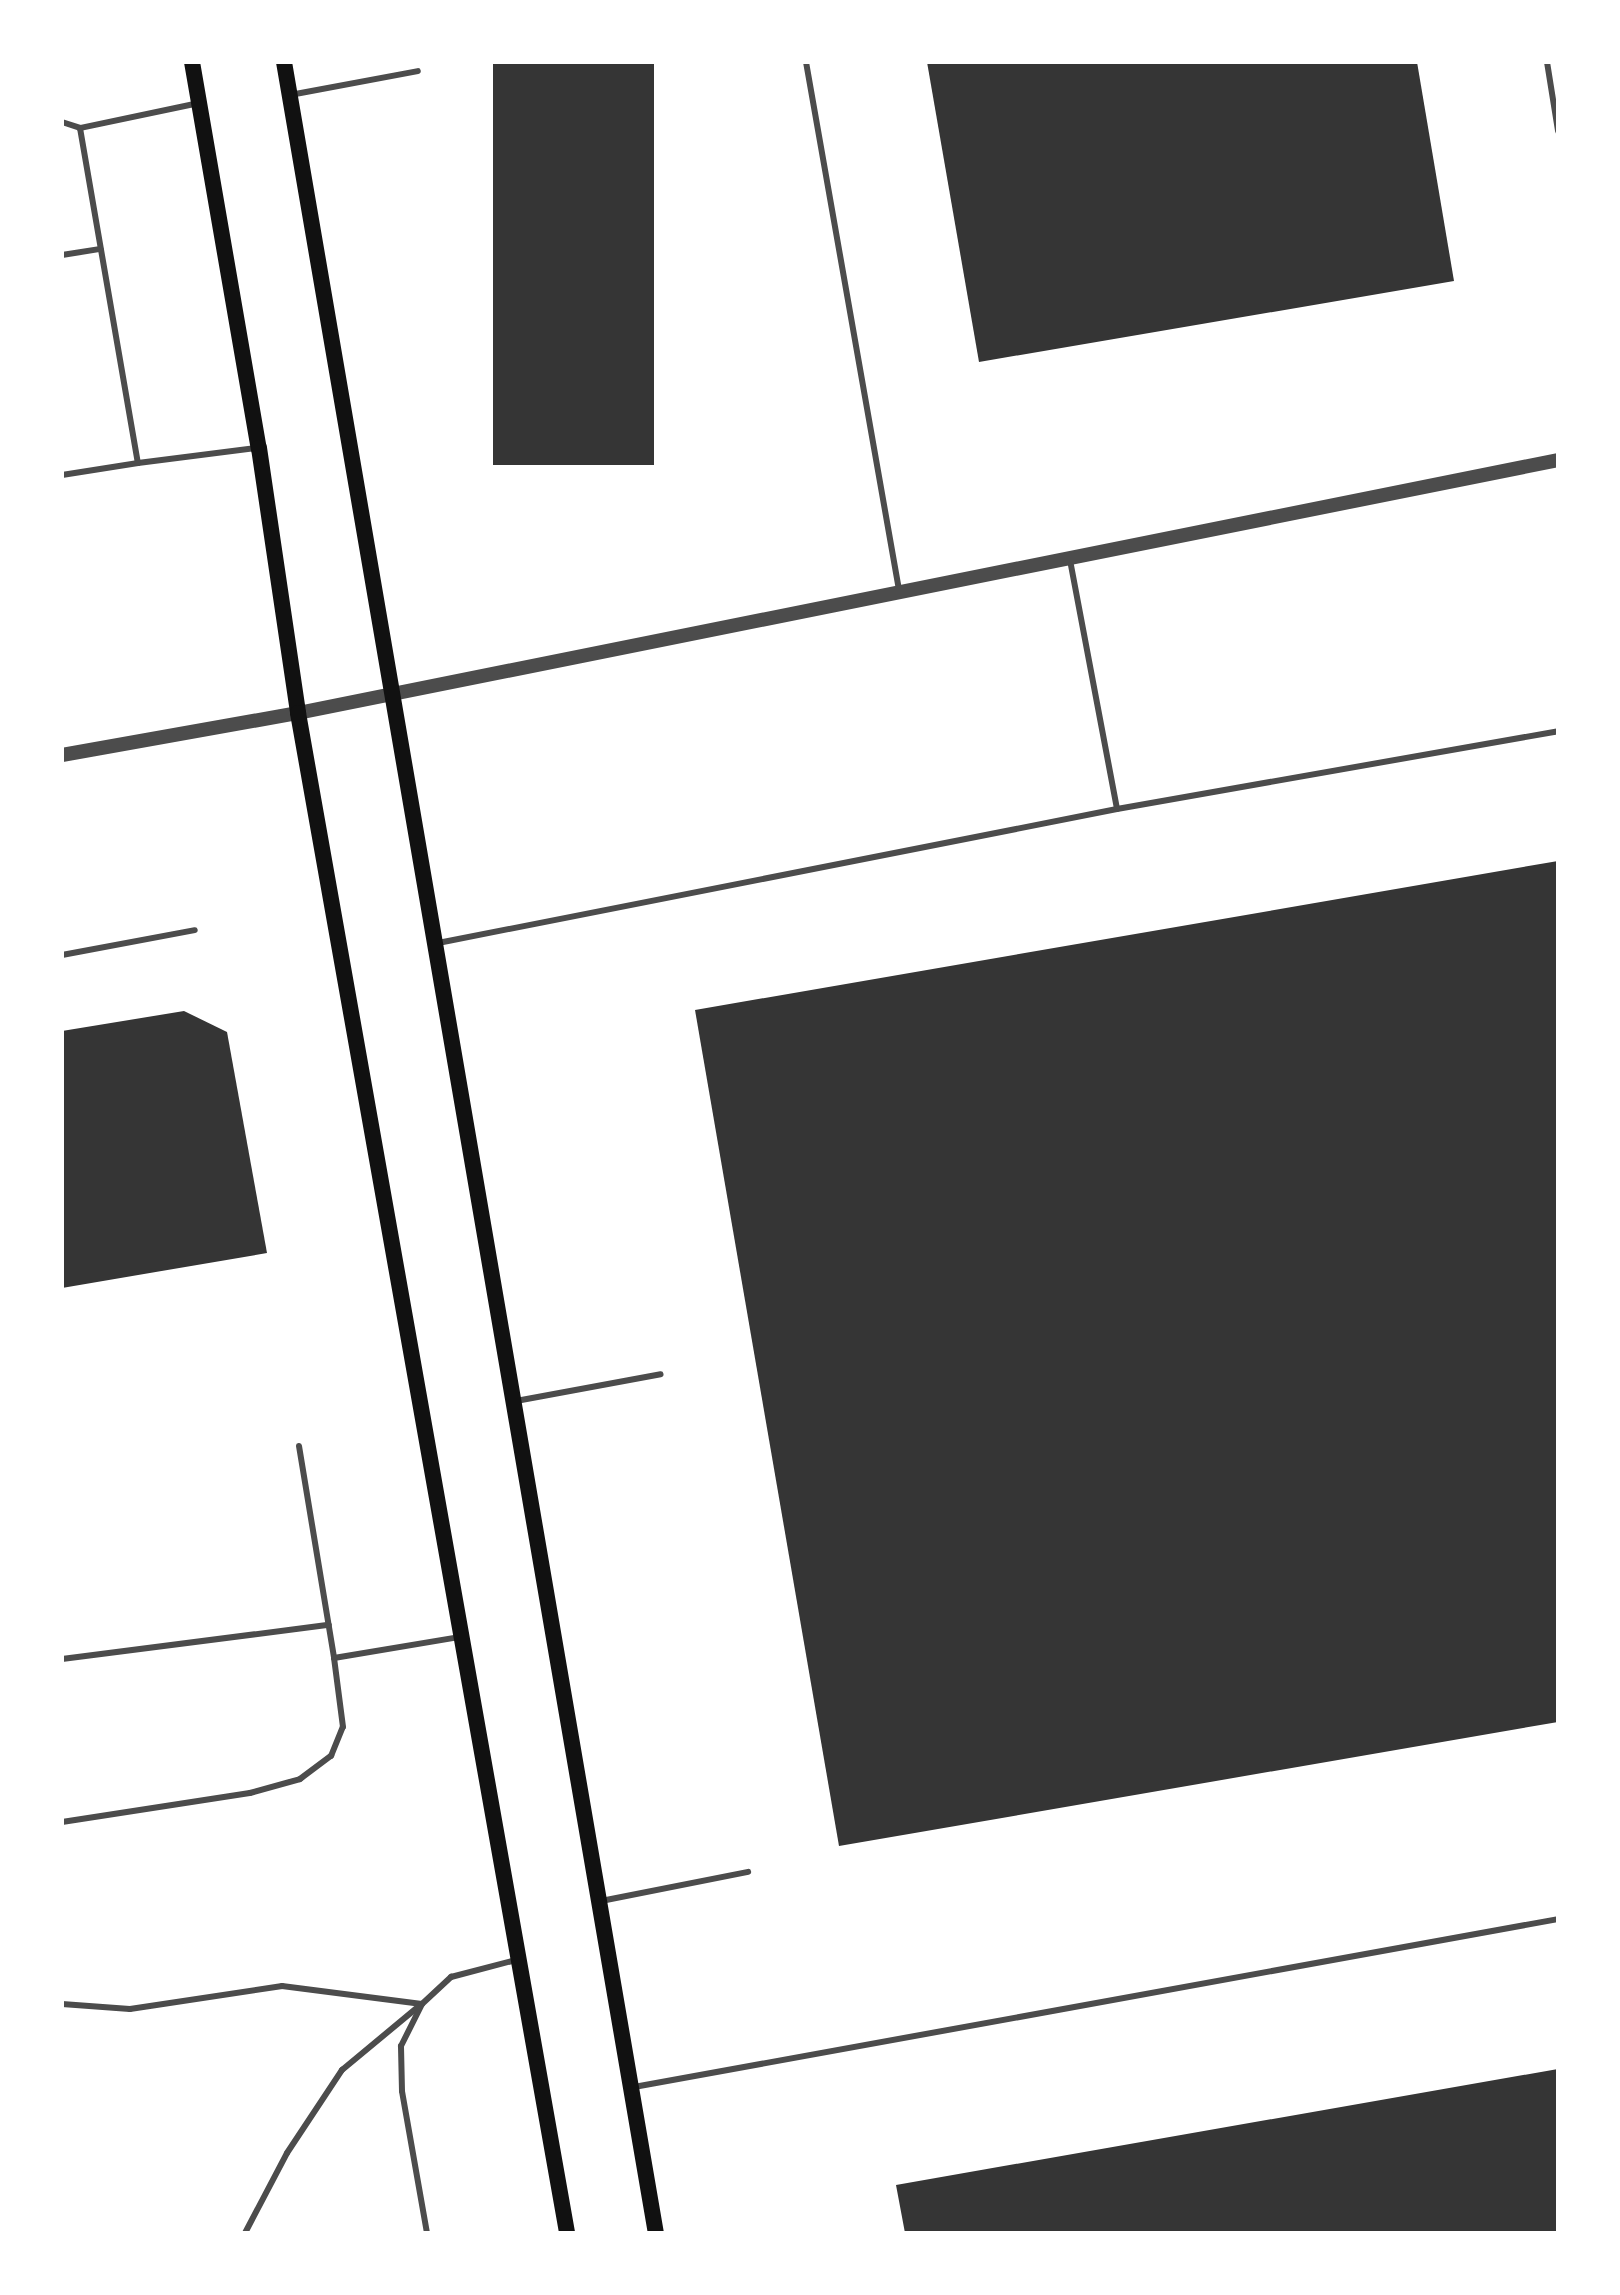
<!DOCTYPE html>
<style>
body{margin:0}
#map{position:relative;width:1620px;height:2295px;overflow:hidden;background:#fff;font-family:Overpass,sans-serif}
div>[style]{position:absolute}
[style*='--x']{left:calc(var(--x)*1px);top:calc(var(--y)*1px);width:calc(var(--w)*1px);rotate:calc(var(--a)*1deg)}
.building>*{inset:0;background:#353535;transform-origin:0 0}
.service>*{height:6px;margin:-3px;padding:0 3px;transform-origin:3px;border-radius:3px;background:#4c4c4c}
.tertiary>*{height:14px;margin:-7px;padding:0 7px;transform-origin:7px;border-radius:7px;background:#4c4c4c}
.secondary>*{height:16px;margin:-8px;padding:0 8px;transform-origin:8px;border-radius:8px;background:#111}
span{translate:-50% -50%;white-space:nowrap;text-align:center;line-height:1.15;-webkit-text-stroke:7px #fff;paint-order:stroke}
.frame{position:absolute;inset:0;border:64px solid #fff;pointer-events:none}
</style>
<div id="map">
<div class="building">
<div style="left:493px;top:62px;width:161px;height:403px"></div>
<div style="clip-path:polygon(927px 62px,1417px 62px,1454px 281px,979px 362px)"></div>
<div style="clip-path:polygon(1558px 861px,1558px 1722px,839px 1846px,695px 1010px)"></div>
<div style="clip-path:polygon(184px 1011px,227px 1032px,267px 1253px,62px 1288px,62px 1031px)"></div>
<div style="clip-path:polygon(1558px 2069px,1558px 2233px,905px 2233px,896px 2185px)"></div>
</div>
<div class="service">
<div style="--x:806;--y:62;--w:536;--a:80.01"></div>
<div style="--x:1547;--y:62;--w:70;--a:80.9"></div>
<div style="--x:290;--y:95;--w:130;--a:-10.6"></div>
<div style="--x:199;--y:103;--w:122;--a:168.1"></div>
<div style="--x:80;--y:128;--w:340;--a:80.2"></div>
<div style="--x:138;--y:463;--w:119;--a:-7.2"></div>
<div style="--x:62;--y:122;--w:19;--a:18"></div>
<div style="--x:62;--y:255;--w:39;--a:-9"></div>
<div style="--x:62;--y:475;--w:77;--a:-9"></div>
<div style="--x:1070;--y:560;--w:253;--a:79.3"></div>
<div style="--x:1117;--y:809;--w:448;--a:-10"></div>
<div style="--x:438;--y:943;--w:692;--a:-11.16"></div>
<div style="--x:62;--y:955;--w:135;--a:-10.6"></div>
<div style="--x:516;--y:1401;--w:147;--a:-10.5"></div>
<div style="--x:299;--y:1446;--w:215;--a:80.6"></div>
<div style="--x:334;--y:1658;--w:128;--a:-9.5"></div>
<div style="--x:62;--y:1659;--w:269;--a:-7.3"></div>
<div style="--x:62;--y:1822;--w:190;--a:-8.8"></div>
<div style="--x:250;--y:1793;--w:52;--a:-15.6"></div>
<div style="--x:300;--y:1779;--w:39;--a:-37"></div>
<div style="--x:331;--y:1756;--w:31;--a:-68"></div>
<div style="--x:343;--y:1727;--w:70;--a:-97.4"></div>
<div style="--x:601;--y:1901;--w:150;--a:-11.2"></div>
<div style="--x:62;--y:2004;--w:68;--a:4.2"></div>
<div style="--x:130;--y:2009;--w:154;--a:-8.6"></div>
<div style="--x:282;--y:1986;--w:141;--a:7.3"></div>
<div style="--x:634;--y:2087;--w:939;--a:-10.3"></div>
<div style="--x:245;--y:2233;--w:90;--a:-62.3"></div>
<div style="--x:287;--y:2153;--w:100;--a:-56.5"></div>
<div style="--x:342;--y:2070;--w:100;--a:-39.7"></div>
<div style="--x:427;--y:2233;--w:144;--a:-100"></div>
<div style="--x:402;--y:2091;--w:45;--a:-91.3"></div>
<div style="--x:401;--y:2046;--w:47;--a:-63.4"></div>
<div style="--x:422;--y:2004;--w:40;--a:-43"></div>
<div style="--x:451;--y:1977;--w:67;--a:-14.7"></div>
</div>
<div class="tertiary">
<div style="--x:62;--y:755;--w:240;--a:-10.1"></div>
<div style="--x:298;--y:713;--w:1285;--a:-11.35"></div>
</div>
<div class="secondary">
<div style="--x:192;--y:62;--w:392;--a:80.2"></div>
<div style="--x:259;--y:448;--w:268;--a:81.6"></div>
<div style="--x:298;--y:713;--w:1544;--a:79.96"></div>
<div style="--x:284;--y:62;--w:2203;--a:80.28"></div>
</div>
<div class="frame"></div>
</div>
